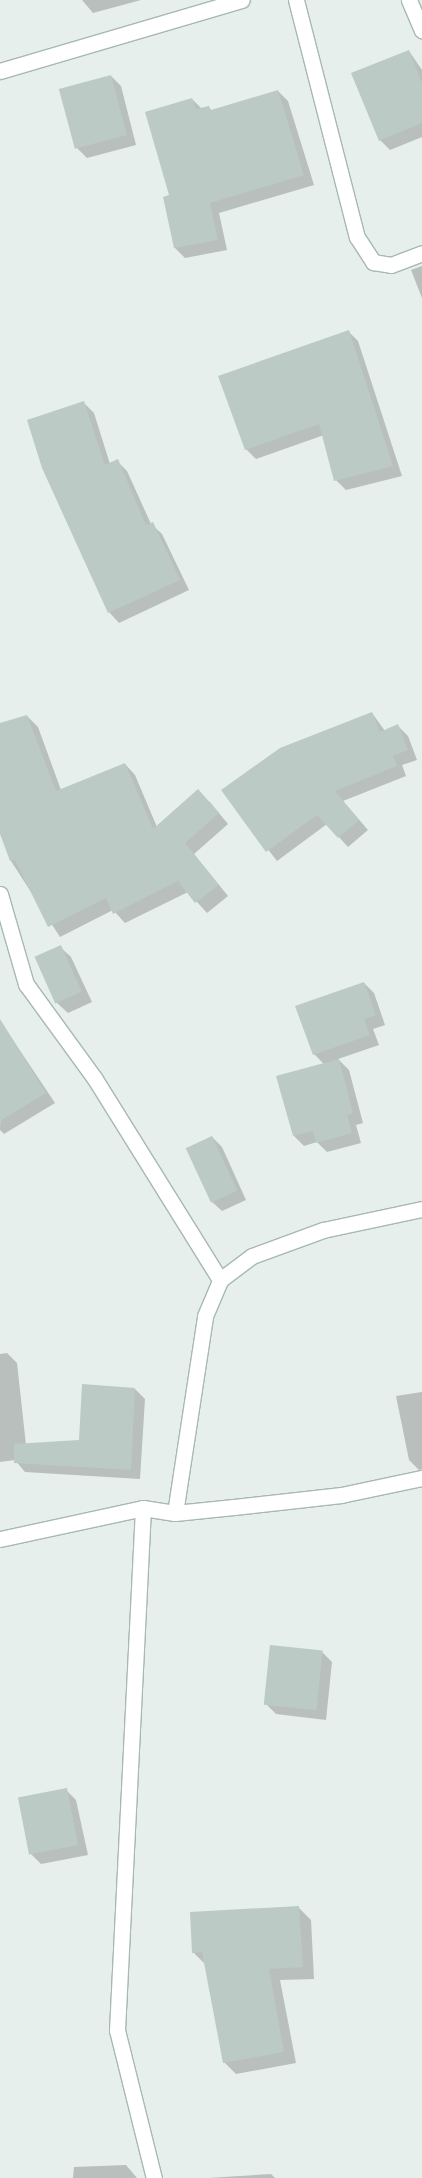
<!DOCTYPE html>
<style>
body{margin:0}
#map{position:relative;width:422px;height:2178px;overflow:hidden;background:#e6efeb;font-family:Rubik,sans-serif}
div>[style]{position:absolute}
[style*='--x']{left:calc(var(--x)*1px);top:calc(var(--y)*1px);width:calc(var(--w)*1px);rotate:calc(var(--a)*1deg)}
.shadow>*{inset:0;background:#0003}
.building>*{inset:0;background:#bbcac4;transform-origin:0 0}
.roads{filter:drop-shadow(1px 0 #a8b8b2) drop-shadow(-1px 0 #a8b8b2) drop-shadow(0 1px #a8b8b2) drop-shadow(0 -1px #a8b8b2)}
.street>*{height:15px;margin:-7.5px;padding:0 7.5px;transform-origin:7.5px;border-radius:7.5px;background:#fff}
span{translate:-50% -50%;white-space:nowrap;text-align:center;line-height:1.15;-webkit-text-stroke:5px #f7fbf9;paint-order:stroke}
</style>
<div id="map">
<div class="shadow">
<div style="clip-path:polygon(82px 0,141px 0,93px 13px)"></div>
<div style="clip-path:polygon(409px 51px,422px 70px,422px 137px,390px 150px,380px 140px)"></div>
<div style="clip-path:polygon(111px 76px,121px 86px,136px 145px,87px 158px,77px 148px)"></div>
<div style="clip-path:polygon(278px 91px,288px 101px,314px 185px,219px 213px,227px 250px,185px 258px,175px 248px,165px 198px,171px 196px,192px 99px,202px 109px,213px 110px)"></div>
<div style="clip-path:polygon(422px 266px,422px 298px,411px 270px)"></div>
<div style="clip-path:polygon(348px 331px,358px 341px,402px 476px,346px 490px,336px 480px,324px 435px,256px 459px,246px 449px)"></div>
<div style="clip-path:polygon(84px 403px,94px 413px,110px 464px,117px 461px,127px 471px,151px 524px,162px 534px,189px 590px,119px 623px,109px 612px)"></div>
<div style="clip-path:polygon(372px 713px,385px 731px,398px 726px,408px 736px,417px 760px,402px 765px,406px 776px,343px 801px,368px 830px,348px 847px,327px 824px,277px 861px,223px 791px)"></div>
<div style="clip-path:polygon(27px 716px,38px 727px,61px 790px,125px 764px,135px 775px,157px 827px,209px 801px,228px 824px,194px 854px,228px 896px,207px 913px,188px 892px,125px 923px,113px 910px,60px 937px,11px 861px,0 831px,0 724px)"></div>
<div style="clip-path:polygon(60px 947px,71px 957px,92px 1002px,68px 1013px,57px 1003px)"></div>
<div style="clip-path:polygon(364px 983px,374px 993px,385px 1025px,373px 1029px,379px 1045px,338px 1059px,349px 1070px,363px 1123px,356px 1125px,361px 1143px,327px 1152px,317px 1142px,304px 1146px,294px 1136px,324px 1064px,314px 1054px)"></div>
<div style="clip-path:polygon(3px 1025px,55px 1103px,4px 1134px,0 1130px)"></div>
<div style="clip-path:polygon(212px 1137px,222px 1147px,246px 1200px,222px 1211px,211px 1201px)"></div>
<div style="clip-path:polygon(7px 1353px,17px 1363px,26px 1445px,80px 1442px,135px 1389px,145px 1399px,140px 1479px,25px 1472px,15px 1460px,0 1462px,0 1354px)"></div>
<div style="clip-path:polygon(422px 1392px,422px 1469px,419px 1470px,409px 1460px,396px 1396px)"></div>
<div style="clip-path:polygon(322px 1652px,332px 1662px,326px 1720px,276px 1714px,266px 1704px)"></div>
<div style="clip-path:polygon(66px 1790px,76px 1800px,88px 1855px,41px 1864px,31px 1854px)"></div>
<div style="clip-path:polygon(299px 1908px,311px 1920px,314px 1979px,280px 1980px,296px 2063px,236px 2074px,224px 2062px,205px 1964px,193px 1952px)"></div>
<div style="clip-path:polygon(126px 2165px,137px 2178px,73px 2178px,74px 2167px)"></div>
<div style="clip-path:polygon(271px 2174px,275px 2178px,208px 2178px)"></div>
</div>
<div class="building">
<div style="clip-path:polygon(409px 50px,422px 83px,422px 123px,379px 141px,351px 73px)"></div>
<div style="left:111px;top:75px;width:62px;height:54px;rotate:75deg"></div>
<div style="clip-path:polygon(278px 90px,304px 175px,210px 203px,218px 240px,174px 248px,163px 197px,169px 195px,145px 112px,192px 98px,196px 109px,209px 106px,211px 110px)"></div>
<div style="clip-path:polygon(349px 330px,393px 466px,334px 481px,319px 424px,245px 450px,218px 376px)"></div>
<div style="clip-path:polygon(84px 401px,105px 465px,118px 459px,146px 525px,153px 522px,180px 580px,108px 613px,42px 468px,27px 420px)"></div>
<div style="clip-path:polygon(372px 712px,380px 732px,398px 724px,408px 750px,393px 756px,397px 766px,335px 791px,359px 820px,338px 838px,317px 815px,266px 852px,221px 790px,280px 748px)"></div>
<div style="clip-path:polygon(27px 715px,56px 791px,125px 763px,153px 829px,198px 789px,219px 813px,185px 843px,219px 885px,195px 903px,178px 881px,113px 914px,106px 898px,48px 927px,15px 860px,10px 861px,0 834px,0 723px)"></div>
<div style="left:61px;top:945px;width:51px;height:29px;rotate:66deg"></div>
<div style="clip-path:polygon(364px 982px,376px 1015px,364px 1019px,370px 1035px,313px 1055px,295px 1006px)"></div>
<div style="clip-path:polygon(0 1019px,46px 1093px,0 1121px)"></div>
<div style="clip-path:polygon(339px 1059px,353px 1113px,347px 1115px,352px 1133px,316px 1143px,313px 1131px,293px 1136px,276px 1076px)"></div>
<div style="left:212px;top:1136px;width:60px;height:29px;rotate:65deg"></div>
<div style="clip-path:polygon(82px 1384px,135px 1388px,131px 1470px,14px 1463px,14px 1444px,79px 1440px)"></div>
<div style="left:270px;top:1645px;width:53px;height:60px;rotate:6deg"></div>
<div style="left:67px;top:1788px;width:58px;height:50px;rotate:79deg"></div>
<div style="clip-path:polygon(299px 1906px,303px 1967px,269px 1969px,284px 2052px,223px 2063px,202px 1952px,192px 1953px,190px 1912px)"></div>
</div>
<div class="roads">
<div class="street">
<div style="--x:296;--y:0;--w:245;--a:75.6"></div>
<div style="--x:357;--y:237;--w:30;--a:57"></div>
<div style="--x:373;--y:262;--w:18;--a:9"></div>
<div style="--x:391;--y:265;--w:33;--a:-21"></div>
<div style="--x:409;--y:0;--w:33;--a:67"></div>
<div style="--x:0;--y:71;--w:252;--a:-16.4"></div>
<div style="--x:0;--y:894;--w:94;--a:73.9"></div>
<div style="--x:26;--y:984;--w:117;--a:54"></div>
<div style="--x:95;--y:1079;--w:237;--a:58.1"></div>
<div style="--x:143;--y:1508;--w:523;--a:92.85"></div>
<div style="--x:117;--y:2030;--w:153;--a:76"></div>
<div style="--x:175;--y:1513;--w:199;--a:-81.3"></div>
<div style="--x:205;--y:1316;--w:39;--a:-67"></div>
<div style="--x:220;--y:1280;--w:40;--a:-37"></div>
<div style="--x:252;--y:1256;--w:76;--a:-20.1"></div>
<div style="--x:323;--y:1230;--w:101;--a:-12"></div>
<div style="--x:0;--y:1539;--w:146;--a:-12.2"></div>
<div style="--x:143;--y:1508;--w:32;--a:9"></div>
<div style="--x:175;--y:1513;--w:59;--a:-5.8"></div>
<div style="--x:234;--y:1507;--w:108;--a:-6.4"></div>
<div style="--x:341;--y:1495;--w:83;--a:-11.9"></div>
</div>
</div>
</div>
